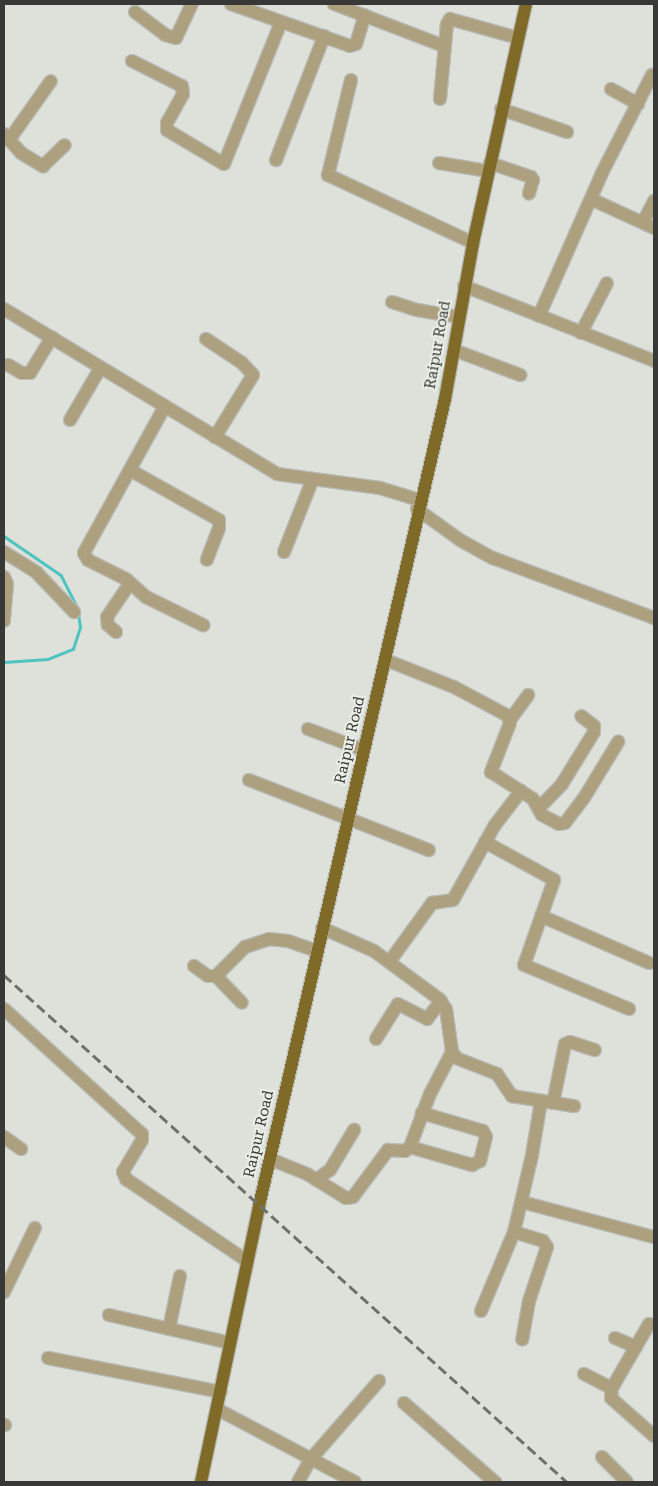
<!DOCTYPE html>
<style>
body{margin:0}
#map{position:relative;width:658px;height:1486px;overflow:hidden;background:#dee0da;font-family:"Roboto Serif",serif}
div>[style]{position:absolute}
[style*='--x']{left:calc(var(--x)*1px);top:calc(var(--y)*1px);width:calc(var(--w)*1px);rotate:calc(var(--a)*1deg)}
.stream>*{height:2.5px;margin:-1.25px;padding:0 1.25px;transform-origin:1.25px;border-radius:1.25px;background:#4ec4c0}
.roads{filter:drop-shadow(1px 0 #b9bbb6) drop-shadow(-1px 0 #b9bbb6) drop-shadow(0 1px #b9bbb6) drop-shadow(0 -1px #b9bbb6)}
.minor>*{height:12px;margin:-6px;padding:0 6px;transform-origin:6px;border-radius:6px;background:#aca07f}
.major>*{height:12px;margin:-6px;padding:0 6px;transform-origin:6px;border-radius:6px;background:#806a27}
.rail>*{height:2.5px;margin-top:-1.25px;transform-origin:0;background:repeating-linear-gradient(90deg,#6f706d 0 10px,transparent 0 15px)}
span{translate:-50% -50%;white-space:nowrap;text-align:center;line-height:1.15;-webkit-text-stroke:4px #ebede7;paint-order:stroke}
.street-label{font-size:15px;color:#383937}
.frame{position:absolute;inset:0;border:5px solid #383937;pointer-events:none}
</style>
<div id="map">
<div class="stream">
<div style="--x:4;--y:536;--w:69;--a:34.4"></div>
<div style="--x:61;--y:575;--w:36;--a:63"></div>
<div style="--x:4;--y:662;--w:44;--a:-3.9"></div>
<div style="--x:48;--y:659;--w:27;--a:-22"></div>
<div style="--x:73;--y:649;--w:23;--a:-72"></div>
<div style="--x:80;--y:627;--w:12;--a:-99"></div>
</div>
<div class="roads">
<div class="minor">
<div style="--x:231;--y:4;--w:126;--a:19.4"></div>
<div style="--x:350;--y:46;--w:6;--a:-18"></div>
<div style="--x:356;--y:44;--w:30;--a:-73"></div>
<div style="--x:334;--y:4;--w:118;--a:20.9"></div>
<div style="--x:135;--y:12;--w:38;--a:37"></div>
<div style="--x:165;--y:35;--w:11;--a:15"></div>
<div style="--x:176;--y:38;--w:38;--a:-65"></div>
<div style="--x:132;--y:61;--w:56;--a:26.6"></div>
<div style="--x:182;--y:86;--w:8;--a:83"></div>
<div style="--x:183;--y:94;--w:33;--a:119"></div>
<div style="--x:167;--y:123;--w:7;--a:90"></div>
<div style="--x:167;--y:130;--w:66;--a:30.8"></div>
<div style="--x:224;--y:164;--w:153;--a:-68.1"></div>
<div style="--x:351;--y:80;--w:98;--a:103.6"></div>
<div style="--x:328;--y:175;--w:160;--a:25.1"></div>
<div style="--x:611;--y:89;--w:31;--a:29"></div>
<div style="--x:440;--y:99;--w:75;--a:-84.7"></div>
<div style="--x:447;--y:24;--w:6;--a:-59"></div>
<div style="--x:450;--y:19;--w:71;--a:15.6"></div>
<div style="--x:501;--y:109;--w:70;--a:19.2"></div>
<div style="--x:4;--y:134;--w:25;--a:48"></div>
<div style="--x:21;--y:153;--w:26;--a:31"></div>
<div style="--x:43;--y:166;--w:30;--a:-44"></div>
<div style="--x:9;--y:140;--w:72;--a:-54.6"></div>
<div style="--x:276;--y:160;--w:133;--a:-68.8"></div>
<div style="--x:439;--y:163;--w:50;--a:9.3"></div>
<div style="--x:490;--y:163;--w:43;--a:18.9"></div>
<div style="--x:531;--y:177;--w:4;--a:56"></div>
<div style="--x:533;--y:180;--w:14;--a:107"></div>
<div style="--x:591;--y:199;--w:69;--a:24.7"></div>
<div style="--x:643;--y:222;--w:24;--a:-62"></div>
<div style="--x:464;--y:286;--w:204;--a:21.5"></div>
<div style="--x:392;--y:302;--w:26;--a:18"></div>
<div style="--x:417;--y:310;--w:43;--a:9.5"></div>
<div style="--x:4;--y:309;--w:319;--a:31.1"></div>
<div style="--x:277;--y:474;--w:104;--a:7.7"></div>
<div style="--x:380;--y:488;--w:41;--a:17.1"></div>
<div style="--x:539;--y:316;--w:156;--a:-66.2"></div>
<div style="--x:602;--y:173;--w:110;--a:-63"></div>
<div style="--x:581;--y:333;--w:56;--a:-62.5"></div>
<div style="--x:206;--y:339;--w:43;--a:33.7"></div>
<div style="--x:242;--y:363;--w:16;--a:47"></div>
<div style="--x:253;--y:375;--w:73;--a:121.5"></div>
<div style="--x:454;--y:350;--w:71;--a:20.7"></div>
<div style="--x:8;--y:365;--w:16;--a:30"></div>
<div style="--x:22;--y:373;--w:8;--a:0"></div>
<div style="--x:30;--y:373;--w:42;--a:-58.6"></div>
<div style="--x:165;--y:406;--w:168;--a:118.9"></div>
<div style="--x:84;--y:553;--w:8;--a:60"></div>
<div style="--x:88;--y:560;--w:42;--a:26.6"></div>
<div style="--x:126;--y:579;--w:27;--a:42"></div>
<div style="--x:146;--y:597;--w:64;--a:26.2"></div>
<div style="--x:70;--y:420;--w:61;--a:-59.7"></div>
<div style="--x:130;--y:470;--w:102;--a:29.3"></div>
<div style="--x:219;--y:520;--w:8;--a:90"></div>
<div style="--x:219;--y:528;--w:34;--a:111"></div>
<div style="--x:417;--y:509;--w:53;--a:35.8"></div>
<div style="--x:460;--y:540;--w:38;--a:29"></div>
<div style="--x:493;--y:558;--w:172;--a:20.4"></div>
<div style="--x:4;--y:552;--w:39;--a:32"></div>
<div style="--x:37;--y:573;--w:54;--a:46.5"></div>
<div style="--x:284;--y:552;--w:76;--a:-68.5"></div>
<div style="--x:4;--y:577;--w:8;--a:67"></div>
<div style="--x:7;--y:584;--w:37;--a:95"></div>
<div style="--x:116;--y:632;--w:11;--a:-139"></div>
<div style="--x:108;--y:625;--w:8;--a:-97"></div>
<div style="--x:107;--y:617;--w:41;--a:-55.9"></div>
<div style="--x:386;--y:660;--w:73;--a:21.7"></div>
<div style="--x:454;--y:687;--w:61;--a:28.2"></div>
<div style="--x:508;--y:716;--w:7;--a:74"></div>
<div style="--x:510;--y:723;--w:53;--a:111.2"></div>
<div style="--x:491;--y:772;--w:50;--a:32.7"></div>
<div style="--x:533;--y:799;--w:18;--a:61"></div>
<div style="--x:542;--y:815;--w:19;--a:28"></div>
<div style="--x:559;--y:824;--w:6;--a:-9"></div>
<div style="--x:565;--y:823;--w:31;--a:-53"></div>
<div style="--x:584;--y:798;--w:66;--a:-58.7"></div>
<div style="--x:510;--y:720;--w:31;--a:-54"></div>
<div style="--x:308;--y:729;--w:60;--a:20.6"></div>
<div style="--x:249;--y:780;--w:193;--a:21.3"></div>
<div style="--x:540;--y:807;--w:32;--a:-46"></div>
<div style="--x:562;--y:784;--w:61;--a:-58.4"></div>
<div style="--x:594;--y:732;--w:6;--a:-90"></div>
<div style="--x:594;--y:726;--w:16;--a:-142"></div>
<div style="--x:485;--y:842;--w:79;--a:28.8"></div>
<div style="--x:554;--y:880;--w:90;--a:109.4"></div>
<div style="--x:524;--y:965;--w:114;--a:22.7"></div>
<div style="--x:541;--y:916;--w:118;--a:23.5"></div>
<div style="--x:322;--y:928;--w:57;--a:23.9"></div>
<div style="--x:374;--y:951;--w:81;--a:36.4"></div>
<div style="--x:439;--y:999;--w:12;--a:55"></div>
<div style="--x:446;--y:1009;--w:42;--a:81.9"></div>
<div style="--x:452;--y:1051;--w:8;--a:60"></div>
<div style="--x:456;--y:1058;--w:44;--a:21.3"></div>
<div style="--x:497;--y:1074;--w:27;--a:56"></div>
<div style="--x:512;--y:1096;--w:63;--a:9.2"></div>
<div style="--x:390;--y:961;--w:72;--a:-54.1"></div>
<div style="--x:432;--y:903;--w:21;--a:-8"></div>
<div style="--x:453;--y:900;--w:86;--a:-60.8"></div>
<div style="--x:495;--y:825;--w:43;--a:-52.6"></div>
<div style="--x:194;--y:966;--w:17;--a:36"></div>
<div style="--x:208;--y:976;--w:8;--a:0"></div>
<div style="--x:216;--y:976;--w:41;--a:-45"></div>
<div style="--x:245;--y:947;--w:25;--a:-18"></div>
<div style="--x:269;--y:939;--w:19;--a:6"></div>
<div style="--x:288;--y:941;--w:31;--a:19"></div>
<div style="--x:216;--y:976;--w:37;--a:46"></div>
<div style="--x:4;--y:1009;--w:186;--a:42.2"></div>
<div style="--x:142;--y:1134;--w:6;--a:90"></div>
<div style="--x:142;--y:1140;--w:37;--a:121"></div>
<div style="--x:123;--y:1172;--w:8;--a:67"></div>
<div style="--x:126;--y:1179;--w:146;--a:34.1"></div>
<div style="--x:376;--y:1039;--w:41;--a:-57.8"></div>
<div style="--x:398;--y:1004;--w:33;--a:27"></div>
<div style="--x:427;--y:1019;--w:23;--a:-52"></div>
<div style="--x:553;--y:1103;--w:60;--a:-78.5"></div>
<div style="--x:565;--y:1044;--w:5;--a:-22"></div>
<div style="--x:570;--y:1042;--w:26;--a:18"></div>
<div style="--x:4;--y:1137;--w:21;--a:35"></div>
<div style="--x:410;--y:1147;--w:65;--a:16.2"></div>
<div style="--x:472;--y:1165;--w:9;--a:-27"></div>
<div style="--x:480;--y:1161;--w:25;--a:-76"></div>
<div style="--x:486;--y:1137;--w:7;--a:-117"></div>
<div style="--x:483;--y:1131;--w:64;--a:-163.6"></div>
<div style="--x:270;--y:1159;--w:40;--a:22"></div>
<div style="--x:307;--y:1174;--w:46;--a:31.6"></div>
<div style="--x:346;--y:1198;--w:7;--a:-8"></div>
<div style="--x:353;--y:1197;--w:59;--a:-53.3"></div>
<div style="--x:388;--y:1150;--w:17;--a:3"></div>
<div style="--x:405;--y:1151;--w:6;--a:-39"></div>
<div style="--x:410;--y:1147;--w:57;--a:-69.3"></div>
<div style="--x:430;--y:1094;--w:47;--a:-62.4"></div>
<div style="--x:316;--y:1180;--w:17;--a:-36"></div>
<div style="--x:330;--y:1170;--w:47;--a:-59"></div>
<div style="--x:522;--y:1202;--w:137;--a:14.9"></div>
<div style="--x:514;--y:1232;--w:30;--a:17"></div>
<div style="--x:543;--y:1241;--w:7;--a:56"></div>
<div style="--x:547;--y:1247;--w:57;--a:108.4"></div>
<div style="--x:529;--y:1301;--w:39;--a:100"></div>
<div style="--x:4;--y:1292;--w:71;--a:-64.2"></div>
<div style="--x:481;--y:1311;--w:86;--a:-67.3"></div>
<div style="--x:514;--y:1232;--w:79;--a:-76.8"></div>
<div style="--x:532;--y:1155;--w:55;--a:-80.5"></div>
<div style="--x:109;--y:1315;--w:124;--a:13"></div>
<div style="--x:649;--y:1324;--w:74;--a:120"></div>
<div style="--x:612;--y:1388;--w:10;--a:96"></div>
<div style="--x:611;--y:1398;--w:57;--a:41.5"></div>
<div style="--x:169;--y:1329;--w:54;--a:-78.3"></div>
<div style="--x:615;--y:1338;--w:23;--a:23"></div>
<div style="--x:48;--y:1358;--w:176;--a:11.1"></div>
<div style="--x:584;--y:1374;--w:31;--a:27"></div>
<div style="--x:404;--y:1403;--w:121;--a:41"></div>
<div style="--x:217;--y:1409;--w:156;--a:27.9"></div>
<div style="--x:4;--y:1425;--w:1;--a:0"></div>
<div style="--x:602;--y:1457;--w:35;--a:45"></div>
<div style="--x:298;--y:1482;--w:25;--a:-61"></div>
<div style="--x:310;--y:1460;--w:105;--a:-48.9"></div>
</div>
<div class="major">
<div style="--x:201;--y:1482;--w:282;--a:-78.1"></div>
<div style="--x:259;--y:1206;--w:828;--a:-77.02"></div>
<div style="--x:445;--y:399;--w:158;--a:-79.8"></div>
<div style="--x:473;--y:243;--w:245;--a:-77.5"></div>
</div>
</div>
<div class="rail">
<div style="--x:4;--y:975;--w:758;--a:42"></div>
</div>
<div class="street-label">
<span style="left:438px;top:345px;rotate:-80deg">Raipur Road</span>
<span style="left:350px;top:740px;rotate:-77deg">Raipur Road</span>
<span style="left:259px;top:1134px;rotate:-77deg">Raipur Road</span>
</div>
<div class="frame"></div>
</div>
